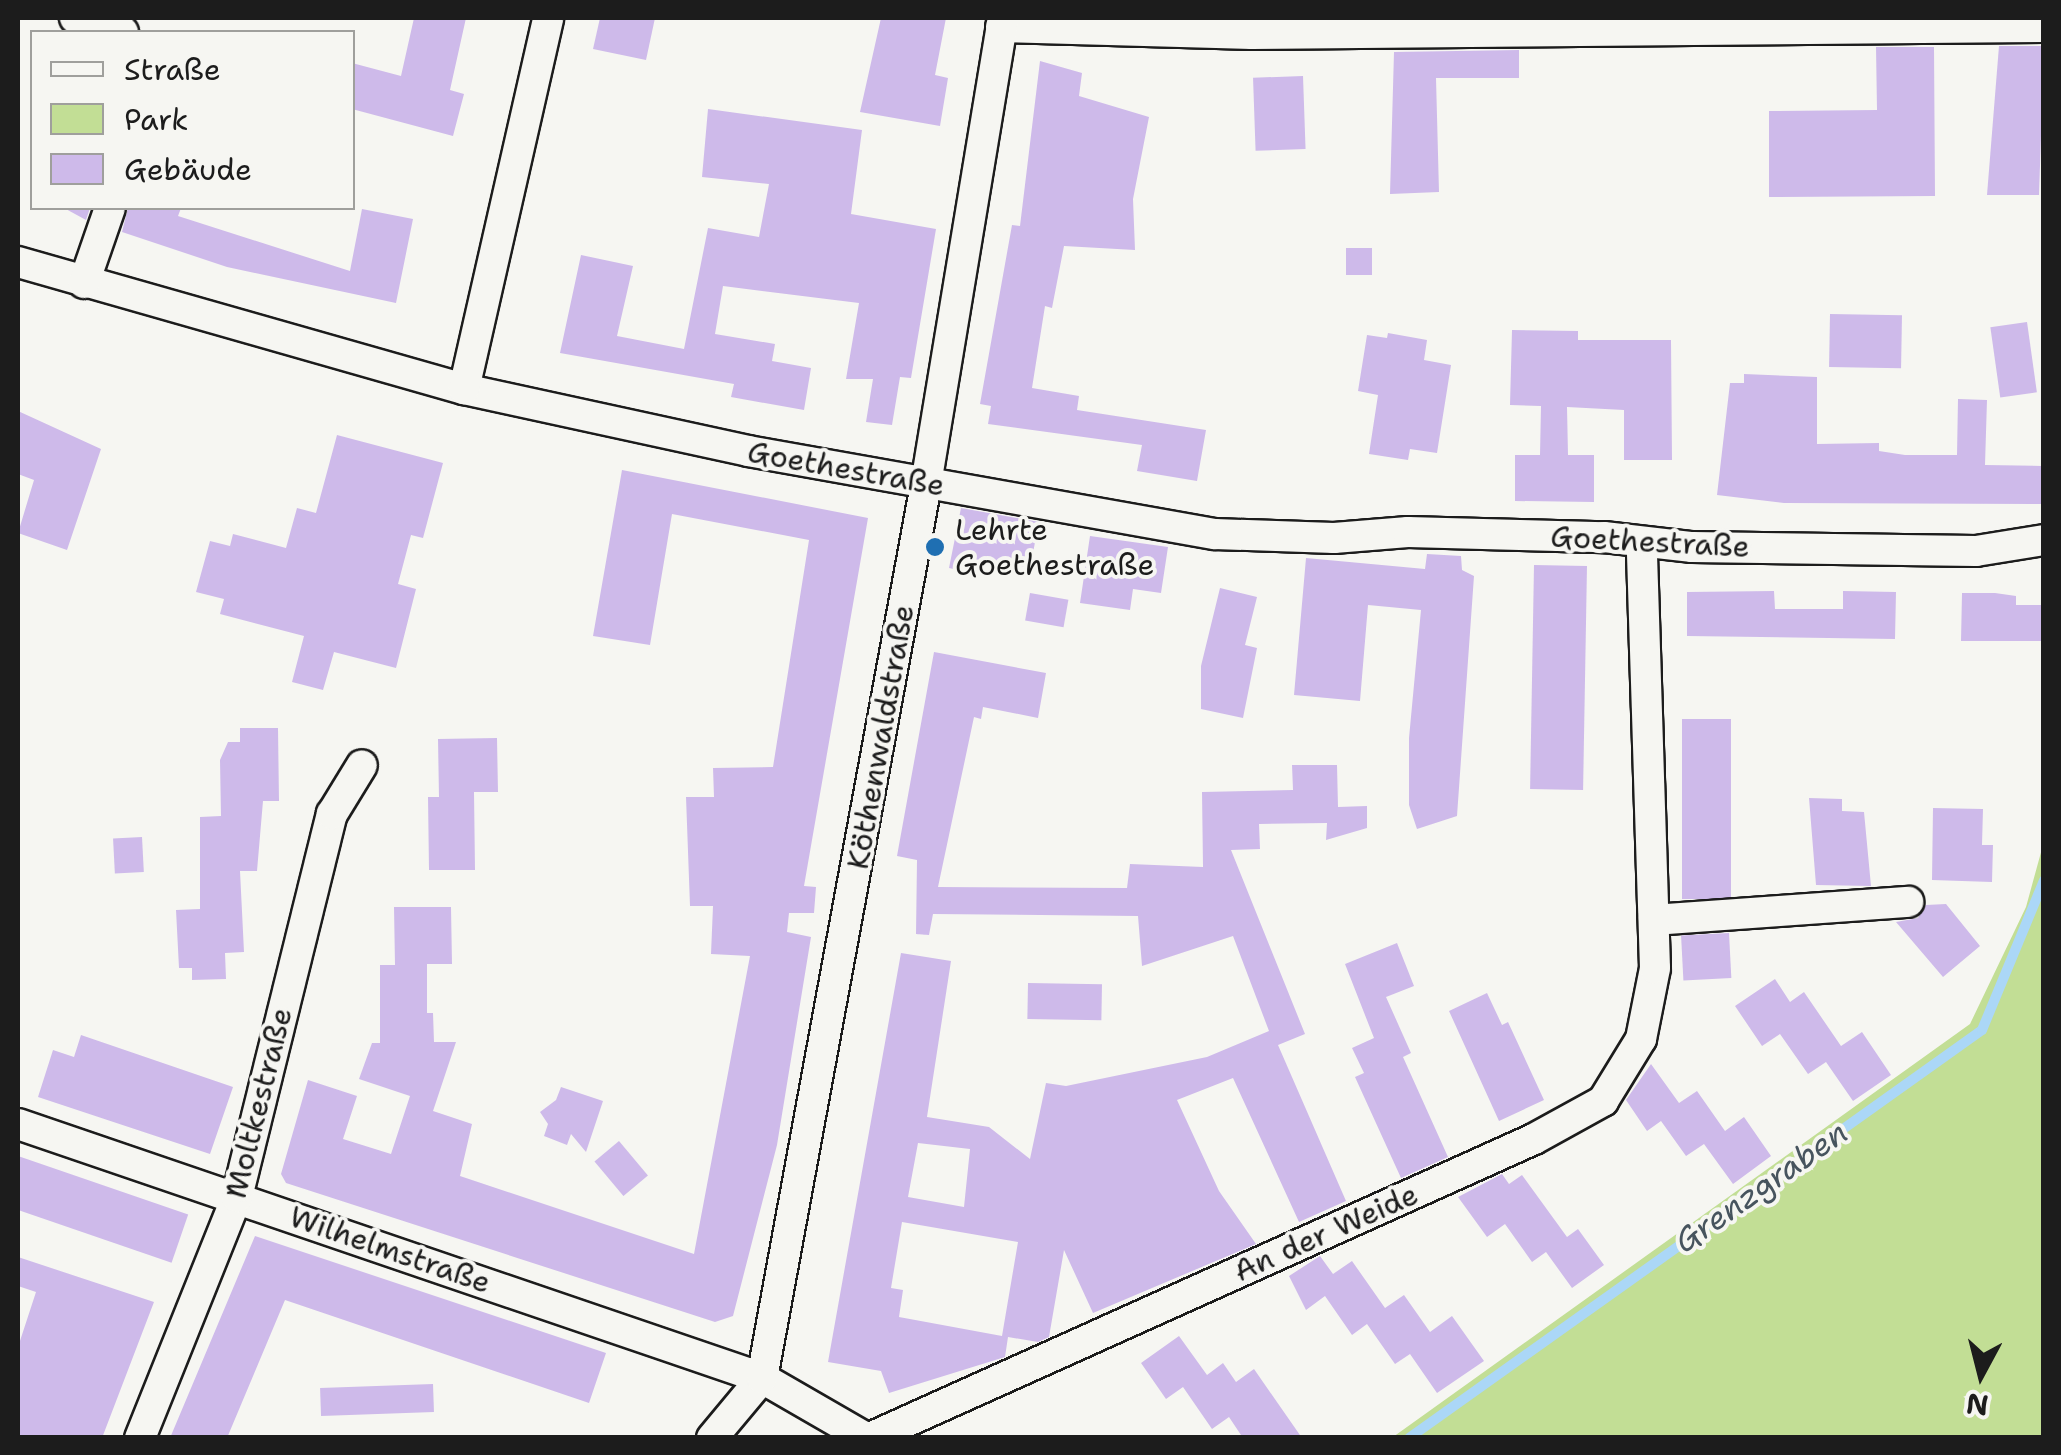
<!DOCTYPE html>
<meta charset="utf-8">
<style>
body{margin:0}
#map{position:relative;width:2061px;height:1455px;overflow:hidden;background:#f6f6f2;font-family:"Shantell Sans",sans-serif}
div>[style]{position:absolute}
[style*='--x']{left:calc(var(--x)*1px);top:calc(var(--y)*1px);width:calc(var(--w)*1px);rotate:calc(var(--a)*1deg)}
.green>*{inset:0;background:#c2de95}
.stream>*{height:10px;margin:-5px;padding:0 5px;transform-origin:5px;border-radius:5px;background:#abd7f7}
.building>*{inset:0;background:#cebaea;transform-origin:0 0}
.roads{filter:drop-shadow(2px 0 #1c1c1c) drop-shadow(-2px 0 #1c1c1c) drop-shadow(0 2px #1c1c1c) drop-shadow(0 -2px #1c1c1c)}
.street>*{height:30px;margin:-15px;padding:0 15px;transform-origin:15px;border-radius:15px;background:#f6f6f2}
.dots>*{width:28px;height:28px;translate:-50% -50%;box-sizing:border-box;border:5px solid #f6f6f2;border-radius:50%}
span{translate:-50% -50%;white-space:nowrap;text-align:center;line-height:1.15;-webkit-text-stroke:8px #f6f6f2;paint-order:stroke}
.street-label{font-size:30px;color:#1c1c1c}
.poi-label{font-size:30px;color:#1c1c1c}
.left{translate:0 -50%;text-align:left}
.water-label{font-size:32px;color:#47545e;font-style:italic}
.frame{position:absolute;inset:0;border:20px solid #1c1c1c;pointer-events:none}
.legend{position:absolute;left:30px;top:30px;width:325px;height:180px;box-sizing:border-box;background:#f6f6f2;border:2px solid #9f9f9c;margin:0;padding:12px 18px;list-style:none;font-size:30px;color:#1c1c1c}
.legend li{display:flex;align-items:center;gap:20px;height:50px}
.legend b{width:50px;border:2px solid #9f9f9c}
.north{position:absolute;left:1931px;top:1325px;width:100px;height:100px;-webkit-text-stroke:8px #f6f6f2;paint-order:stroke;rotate:187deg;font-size:28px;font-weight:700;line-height:40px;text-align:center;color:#1c1c1c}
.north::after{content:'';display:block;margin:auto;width:35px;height:45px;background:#1c1c1c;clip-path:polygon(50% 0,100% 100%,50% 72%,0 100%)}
</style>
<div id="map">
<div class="green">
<div style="clip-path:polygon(2043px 845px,2043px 1437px,1393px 1437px,1970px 1024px,2026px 907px)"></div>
</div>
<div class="stream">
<div style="--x:1409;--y:1438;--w:703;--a:-35.45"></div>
<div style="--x:1982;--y:1030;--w:162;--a:-67.5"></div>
</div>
<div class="building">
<div style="clip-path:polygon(414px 18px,466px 18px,450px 90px,464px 94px,453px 136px,352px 109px,352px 63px,401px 76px)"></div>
<div style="clip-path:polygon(600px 18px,655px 18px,646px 60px,593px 49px)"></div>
<div style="clip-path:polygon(881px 18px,946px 18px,935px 75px,948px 78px,940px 126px,860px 112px)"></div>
<div style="clip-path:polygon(1999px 46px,2044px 46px,2039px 195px,1987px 195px)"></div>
<div style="clip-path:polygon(1876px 47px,1934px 47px,1935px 196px,1769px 197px,1769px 111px,1877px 110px)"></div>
<div style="clip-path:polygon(1519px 50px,1519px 78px,1436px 78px,1439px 192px,1390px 194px,1394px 52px)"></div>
<div style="clip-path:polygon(1040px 61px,1082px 73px,1079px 96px,1149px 117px,1133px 199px,1135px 250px,1064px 246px,1052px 308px,1045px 306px,1032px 388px,1079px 396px,1077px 410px,1206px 430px,1197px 481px,1137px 471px,1142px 445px,988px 424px,991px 406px,980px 404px,1012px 225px,1020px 226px)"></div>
<div style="left:1303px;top:76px;width:73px;height:50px;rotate:88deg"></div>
<div style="clip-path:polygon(708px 109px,862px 130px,851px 214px,936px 229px,911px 378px,900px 377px,892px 425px,866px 422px,873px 379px,846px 379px,859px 303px,723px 286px,715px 334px,775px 344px,772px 361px,811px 368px,804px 410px,731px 397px,734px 384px,560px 353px,581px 255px,633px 266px,617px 336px,684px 349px,708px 228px,759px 237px,769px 184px,702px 177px)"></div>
<div style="clip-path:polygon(64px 208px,90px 208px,86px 220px)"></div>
<div style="clip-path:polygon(128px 208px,181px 208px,178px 216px,350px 271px,362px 209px,413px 219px,396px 303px,227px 267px,122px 232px)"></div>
<div style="left:1346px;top:248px;width:26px;height:27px"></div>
<div style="left:1830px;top:314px;width:72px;height:53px;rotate:1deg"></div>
<div style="left:2027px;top:322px;width:71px;height:37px;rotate:82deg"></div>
<div style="clip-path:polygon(1512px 330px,1578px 331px,1578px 340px,1671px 340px,1672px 460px,1624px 460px,1624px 410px,1567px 407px,1568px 455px,1594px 455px,1594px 502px,1515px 501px,1515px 455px,1540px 455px,1541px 406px,1510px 405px)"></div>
<div style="clip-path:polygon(1388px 333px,1427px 340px,1424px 360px,1451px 365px,1437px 453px,1410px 449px,1408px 460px,1369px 454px,1378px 395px,1358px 391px,1367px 335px,1387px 338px)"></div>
<div style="clip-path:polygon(1744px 374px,1817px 377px,1817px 444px,1879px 443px,1879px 451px,1905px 455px,1957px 455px,1958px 399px,1987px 400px,1985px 465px,2042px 466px,2041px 504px,1784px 503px,1717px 495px,1730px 383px,1744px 383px)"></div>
<div style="clip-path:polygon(18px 411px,101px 449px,67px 550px,18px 533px,34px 480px,18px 474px)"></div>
<div style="clip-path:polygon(337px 435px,443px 463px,423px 538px,411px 535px,398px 584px,416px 589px,396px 668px,334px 652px,323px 690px,292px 682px,304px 636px,220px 614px,224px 599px,196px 592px,210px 541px,230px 546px,233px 534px,286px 548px,297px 508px,316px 513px)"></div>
<div style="clip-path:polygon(622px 470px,868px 518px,804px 886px,816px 887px,814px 913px,789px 913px,787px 932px,811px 937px,777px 1145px,733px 1316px,715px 1322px,286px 1183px,281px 1174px,308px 1080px,357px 1096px,343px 1139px,391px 1154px,410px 1096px,359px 1079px,372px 1043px,380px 1043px,380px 965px,395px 965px,394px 907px,451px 907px,452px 964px,427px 964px,427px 1013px,433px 1013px,434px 1042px,456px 1042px,433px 1111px,472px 1124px,460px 1176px,694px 1254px,750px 956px,711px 954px,713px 906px,690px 906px,686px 797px,714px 797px,713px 768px,773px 767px,809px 540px,672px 514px,650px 645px,593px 636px)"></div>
<div style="clip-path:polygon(961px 508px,1039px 522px,1030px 568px,984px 558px,981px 575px,949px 568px)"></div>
<div style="clip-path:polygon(1090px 536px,1168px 547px,1161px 593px,1133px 589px,1130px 610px,1080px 603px)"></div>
<div style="clip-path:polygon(1427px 554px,1461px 556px,1462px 570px,1474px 576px,1457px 816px,1417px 829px,1409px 805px,1409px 738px,1421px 610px,1368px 605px,1360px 701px,1294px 695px,1306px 558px,1425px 569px)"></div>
<div style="left:1534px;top:565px;width:53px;height:224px;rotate:1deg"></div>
<div style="clip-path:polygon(1220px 588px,1257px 597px,1245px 645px,1257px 648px,1243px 718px,1201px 709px,1201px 666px)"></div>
<div style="clip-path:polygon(1774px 591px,1775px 609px,1843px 609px,1843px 591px,1896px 592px,1895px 639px,1687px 636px,1687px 592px)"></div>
<div style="left:1030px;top:593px;width:39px;height:28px;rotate:10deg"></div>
<div style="clip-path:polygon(1962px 593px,1995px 593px,2016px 596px,2016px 605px,2044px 605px,2044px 641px,1961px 641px)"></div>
<div style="clip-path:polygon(evenodd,934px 652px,1046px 673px,1038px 718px,983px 707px,981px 719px,974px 717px,938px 887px,1127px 888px,1130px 864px,1203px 867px,1202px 792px,1293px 790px,1292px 765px,1337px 765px,1338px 807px,1367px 806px,1367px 828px,1326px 840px,1327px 823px,1259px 824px,1260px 849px,1231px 850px,1305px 1034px,1278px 1045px,1346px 1201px,1299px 1222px,1233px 1078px,1177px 1100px,1219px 1191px,1256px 1244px,1093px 1313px,1064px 1250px,1049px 1337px,1038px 1342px,1008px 1337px,1005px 1357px,889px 1393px,881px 1371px,828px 1362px,901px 953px,951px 961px,927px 1117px,989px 1127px,1030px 1159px,1046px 1083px,1066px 1086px,1207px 1057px,1269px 1031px,1233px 936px,1142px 966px,1138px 916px,933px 914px,929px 935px,916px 934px,917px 860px,897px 856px,934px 652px,918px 1143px,970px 1149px,964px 1207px,908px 1197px,918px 1143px,934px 652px,902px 1222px,1018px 1242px,1002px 1336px,899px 1317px,903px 1290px,891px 1288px,902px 1222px)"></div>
<div style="left:1682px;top:719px;width:49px;height:180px"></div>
<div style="clip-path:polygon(240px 728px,278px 728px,279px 801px,263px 801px,257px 871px,240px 871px,244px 952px,225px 953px,226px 979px,192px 980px,192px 968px,179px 968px,176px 910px,200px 909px,200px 817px,221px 816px,220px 760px,228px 742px,240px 742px)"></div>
<div style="clip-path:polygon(497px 738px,498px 792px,474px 792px,475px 870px,429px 870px,428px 797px,439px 797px,438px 739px)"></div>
<div style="clip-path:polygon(1809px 798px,1842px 799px,1842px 811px,1864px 812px,1871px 886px,1816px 885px)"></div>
<div style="clip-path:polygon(1933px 808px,1983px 809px,1982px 845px,1993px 845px,1992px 882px,1932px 880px)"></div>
<div style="left:142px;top:837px;width:35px;height:29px;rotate:87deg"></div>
<div style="clip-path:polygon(1946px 904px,1980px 946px,1943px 977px,1896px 922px,1918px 918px,1926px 905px)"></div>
<div style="left:1729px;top:933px;width:45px;height:48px;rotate:87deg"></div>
<div style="clip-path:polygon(1397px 943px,1414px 986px,1386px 997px,1411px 1053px,1403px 1057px,1448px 1157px,1401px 1178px,1355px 1077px,1364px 1073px,1352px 1048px,1374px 1038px,1345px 964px)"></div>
<div style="clip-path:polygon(1775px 979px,1790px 1002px,1804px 992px,1841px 1046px,1862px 1032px,1891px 1075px,1853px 1101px,1826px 1062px,1808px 1074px,1780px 1034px,1762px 1046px,1735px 1006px)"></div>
<div style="left:1028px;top:983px;width:74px;height:36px;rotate:1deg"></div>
<div style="clip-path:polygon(1487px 993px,1502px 1025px,1508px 1022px,1544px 1100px,1499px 1121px,1449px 1011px)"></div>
<div style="clip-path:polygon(81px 1035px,233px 1087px,210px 1154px,38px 1097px,53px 1050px,74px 1057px)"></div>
<div style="clip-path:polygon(1651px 1064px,1679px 1103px,1697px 1091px,1725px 1131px,1744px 1117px,1771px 1156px,1733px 1184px,1704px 1144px,1686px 1156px,1661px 1121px,1647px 1131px,1626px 1100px)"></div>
<div style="clip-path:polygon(561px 1087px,603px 1101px,586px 1152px,571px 1134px,567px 1145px,544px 1136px,548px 1124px,540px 1112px,556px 1100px)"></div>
<div style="left:619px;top:1141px;width:45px;height:32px;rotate:50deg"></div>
<div style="left:18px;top:1156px;width:180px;height:51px;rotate:19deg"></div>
<div style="clip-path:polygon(1502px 1174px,1509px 1184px,1522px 1175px,1567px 1237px,1578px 1229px,1604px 1265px,1572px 1288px,1546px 1252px,1532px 1262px,1505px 1224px,1487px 1237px,1458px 1197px)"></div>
<div style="clip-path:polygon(255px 1236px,606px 1353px,589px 1403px,285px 1300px,227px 1438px,170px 1438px)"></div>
<div style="clip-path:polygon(1320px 1256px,1333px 1274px,1352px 1261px,1385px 1308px,1404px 1295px,1430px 1332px,1452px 1316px,1484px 1361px,1437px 1393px,1410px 1354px,1395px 1364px,1367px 1324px,1352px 1335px,1325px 1296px,1306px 1310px,1289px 1276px)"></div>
<div style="clip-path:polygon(18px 1257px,154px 1302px,102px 1438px,18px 1438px,18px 1347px,36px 1292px,18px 1286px)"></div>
<div style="clip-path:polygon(1179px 1336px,1207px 1375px,1223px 1363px,1236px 1382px,1254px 1369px,1302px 1438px,1243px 1438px,1229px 1417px,1212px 1429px,1183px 1387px,1166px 1399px,1141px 1363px)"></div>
<div style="left:433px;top:1384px;width:28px;height:113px;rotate:88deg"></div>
</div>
<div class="roads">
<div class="street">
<div style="--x:75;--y:18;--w:50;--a:16.3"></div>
<div style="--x:1001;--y:27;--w:251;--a:1.6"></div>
<div style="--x:1252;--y:34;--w:792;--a:-0.51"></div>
<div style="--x:18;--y:262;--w:464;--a:15.9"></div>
<div style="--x:464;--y:389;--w:291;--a:12.3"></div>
<div style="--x:748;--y:451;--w:474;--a:10.1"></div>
<div style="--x:1215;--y:534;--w:119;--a:1.9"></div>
<div style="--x:1334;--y:538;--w:74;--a:-4.6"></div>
<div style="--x:1408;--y:532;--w:196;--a:1.5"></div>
<div style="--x:1604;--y:537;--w:89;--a:6.5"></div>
<div style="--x:1692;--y:547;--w:284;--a:0.8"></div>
<div style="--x:1976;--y:551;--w:69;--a:-9.2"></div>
<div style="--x:84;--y:283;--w:79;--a:-70.9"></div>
<div style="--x:464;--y:389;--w:380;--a:-77.2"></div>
<div style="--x:1654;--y:920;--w:255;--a:-4.1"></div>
<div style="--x:18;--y:1124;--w:786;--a:18.85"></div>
<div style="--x:762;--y:1378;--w:120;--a:30"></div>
<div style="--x:140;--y:1438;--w:260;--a:-68.1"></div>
<div style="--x:237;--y:1197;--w:395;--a:-76.1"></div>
<div style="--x:332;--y:814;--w:57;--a:-58.5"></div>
<div style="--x:712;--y:1438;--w:78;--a:-50.2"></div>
<div style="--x:762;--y:1378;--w:909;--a:-79.6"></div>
<div style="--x:926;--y:484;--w:472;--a:-80.6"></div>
<div style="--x:870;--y:1438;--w:728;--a:-24.24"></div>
<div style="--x:1534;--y:1139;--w:79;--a:-28.8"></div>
<div style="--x:1603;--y:1101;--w:73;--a:-58.5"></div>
<div style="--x:1641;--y:1039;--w:72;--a:-78.8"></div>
<div style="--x:1655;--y:968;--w:425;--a:-91.8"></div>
</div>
</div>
<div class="dots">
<div style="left:935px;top:547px;background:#1f6fb2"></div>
</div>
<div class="street-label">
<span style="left:846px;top:469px;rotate:10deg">Goethestraße</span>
<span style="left:1650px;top:542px;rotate:3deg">Goethestraße</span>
<span style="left:881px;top:737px;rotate:-80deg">Köthenwaldstraße</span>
<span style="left:259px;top:1103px;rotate:-76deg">Moltkestraße</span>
<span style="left:1326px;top:1233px;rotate:-24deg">An der Weide</span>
<span style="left:390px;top:1250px;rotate:19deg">Wilhelmstraße</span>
</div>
<div class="poi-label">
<span class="left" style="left:955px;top:547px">Lehrte<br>Goethestraße</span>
</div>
<div class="water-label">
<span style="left:1761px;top:1187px;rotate:-35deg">Grenzgraben</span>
</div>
<div class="frame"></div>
<ul class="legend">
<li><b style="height:12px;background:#f6f6f2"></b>Straße</li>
<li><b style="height:28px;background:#c2de95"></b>Park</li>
<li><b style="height:28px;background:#cebaea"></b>Gebäude</li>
</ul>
<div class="north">N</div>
</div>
